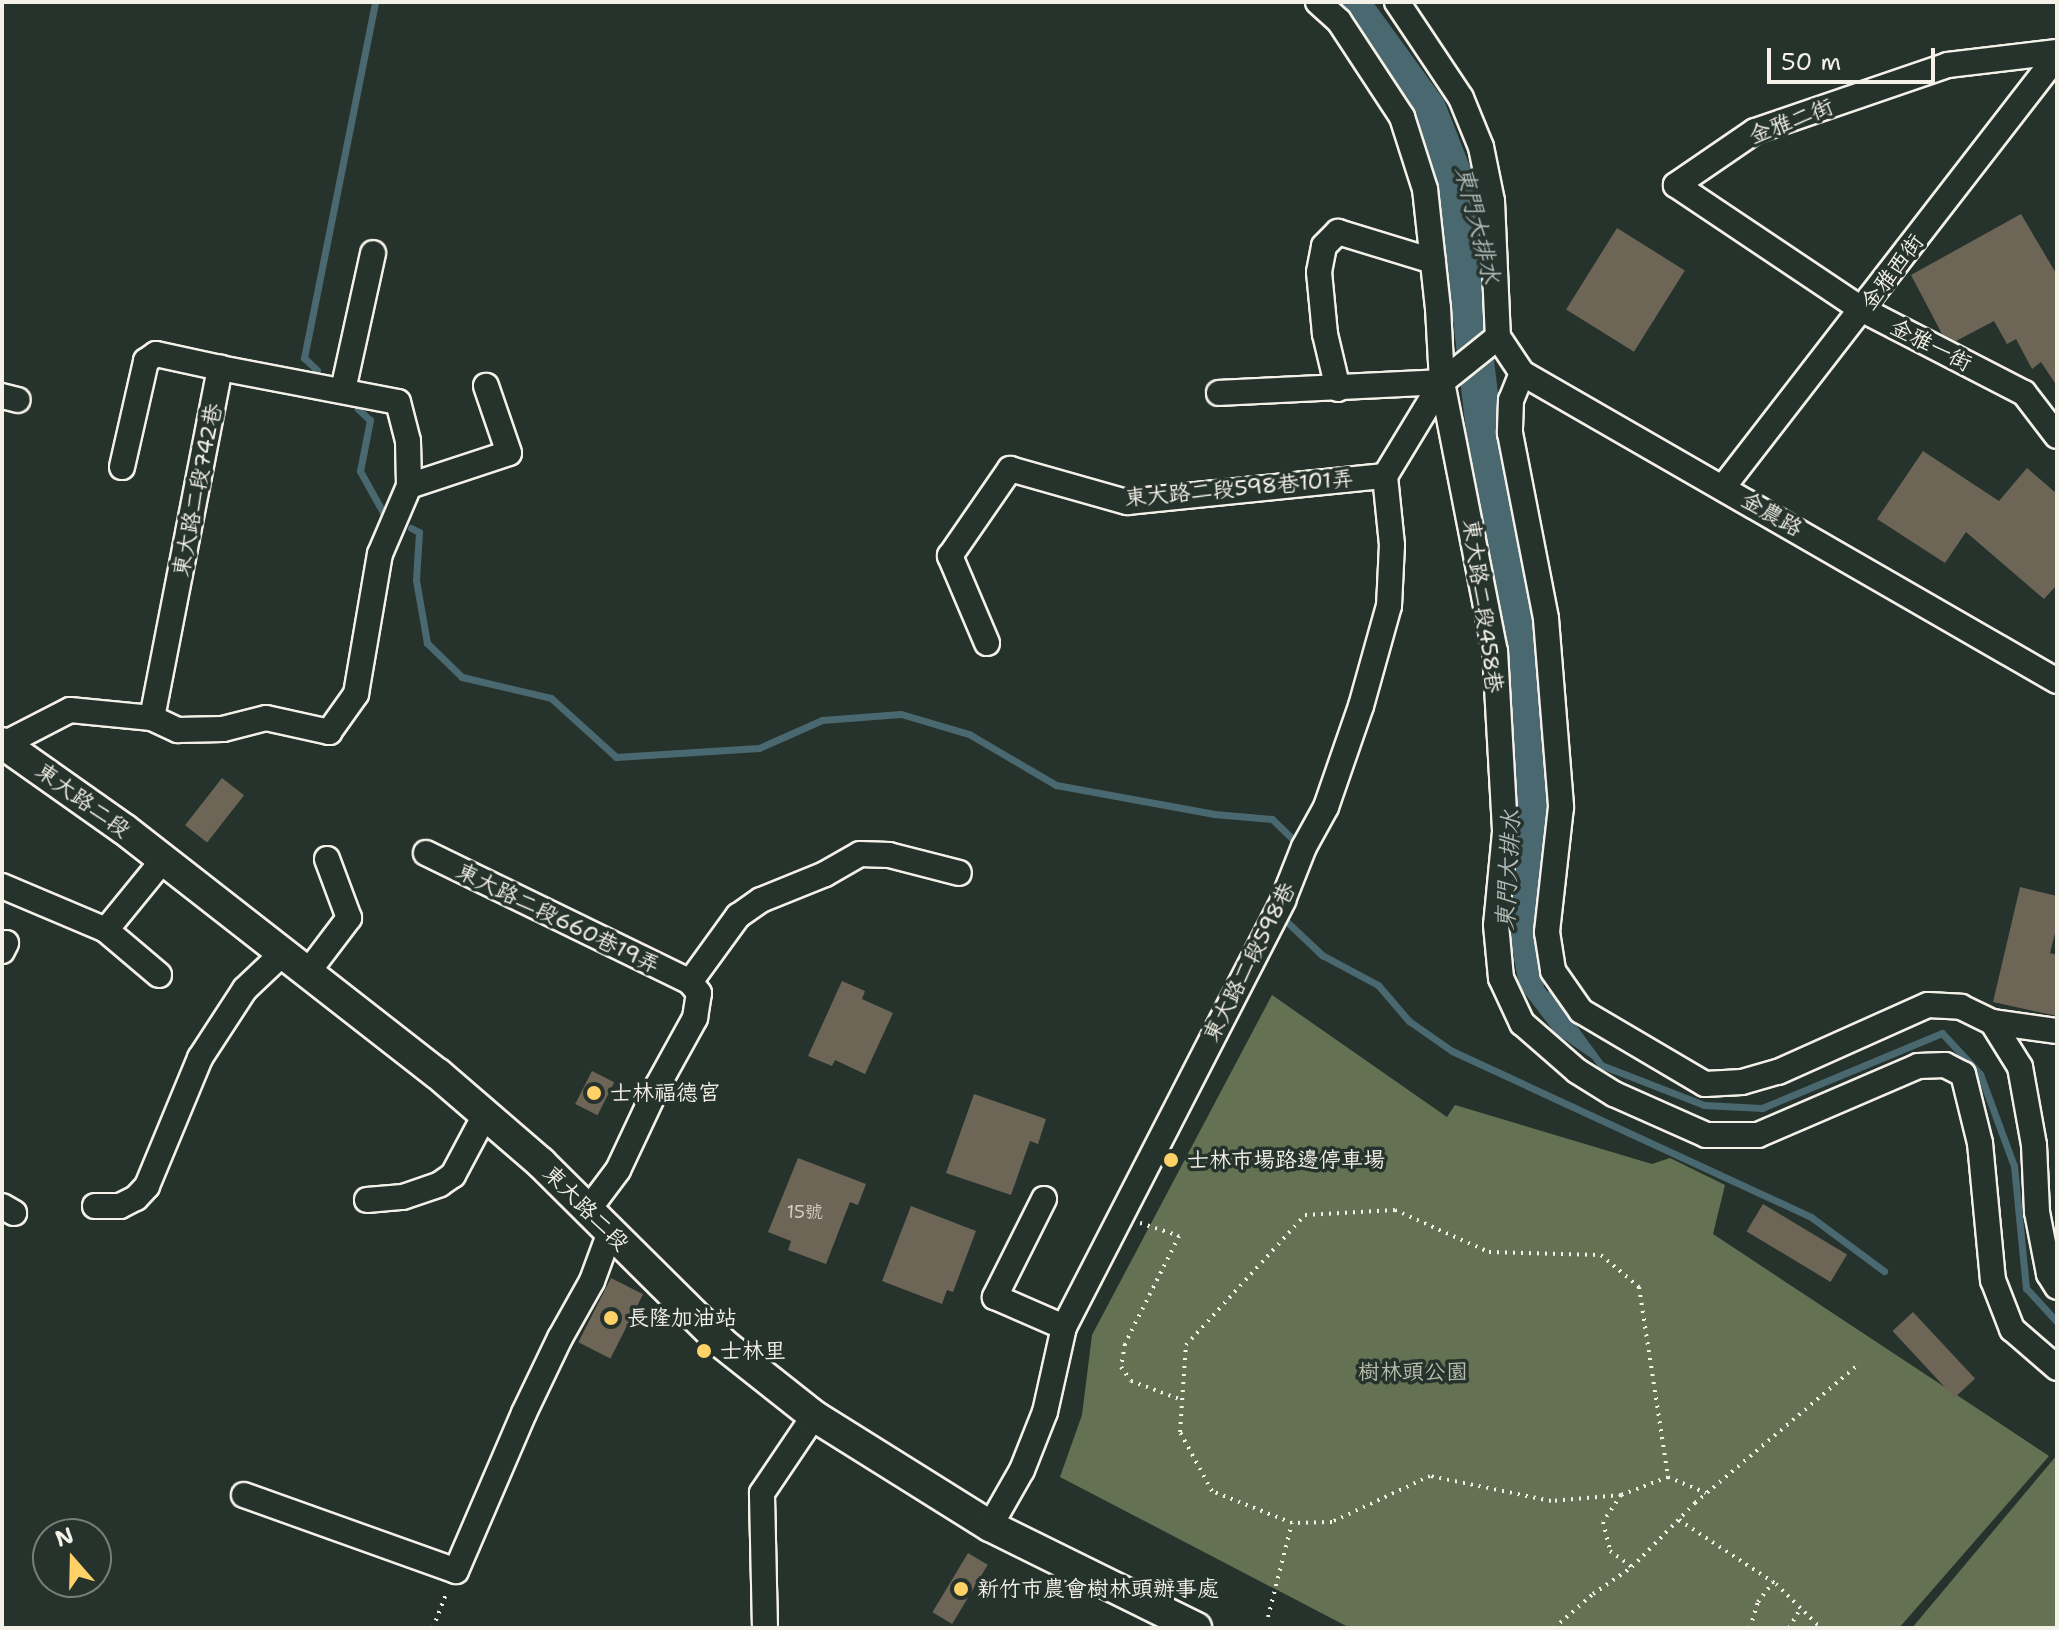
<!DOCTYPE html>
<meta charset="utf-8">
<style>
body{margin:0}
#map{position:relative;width:2059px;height:1630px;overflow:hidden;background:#26332d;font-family:"Shantell Sans","LXGW WenKai TC",sans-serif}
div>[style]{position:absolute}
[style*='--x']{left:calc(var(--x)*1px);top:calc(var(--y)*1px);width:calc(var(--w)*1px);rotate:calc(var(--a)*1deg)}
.green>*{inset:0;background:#647253}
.water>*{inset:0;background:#4a6870}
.stream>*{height:7px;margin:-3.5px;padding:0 3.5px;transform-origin:3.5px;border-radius:3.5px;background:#4a6870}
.building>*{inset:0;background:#6d6556;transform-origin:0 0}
.path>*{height:4px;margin-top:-2px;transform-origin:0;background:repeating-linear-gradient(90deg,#f4f1e8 0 2px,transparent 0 8px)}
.roads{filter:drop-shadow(2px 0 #f4f1e8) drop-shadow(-2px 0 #f4f1e8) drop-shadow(0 2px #f4f1e8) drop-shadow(0 -2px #f4f1e8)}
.minor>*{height:24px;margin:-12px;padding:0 12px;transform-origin:12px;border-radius:12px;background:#26332d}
.major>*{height:30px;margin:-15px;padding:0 15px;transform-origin:15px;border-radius:15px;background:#26332d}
.dots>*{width:22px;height:22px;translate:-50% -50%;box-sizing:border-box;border:4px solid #26332d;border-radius:50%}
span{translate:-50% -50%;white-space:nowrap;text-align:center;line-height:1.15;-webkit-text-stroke:7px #26332d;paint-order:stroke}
.number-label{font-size:18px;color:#d2cec4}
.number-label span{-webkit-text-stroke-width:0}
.street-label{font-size:22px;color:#f4f1e8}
.poi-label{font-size:22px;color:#f4f1e8}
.left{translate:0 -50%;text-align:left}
.park-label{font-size:22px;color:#babeac}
.water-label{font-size:24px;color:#b0bab8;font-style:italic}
.frame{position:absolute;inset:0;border:4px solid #f4f1e8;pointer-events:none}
.north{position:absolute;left:32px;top:1518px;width:80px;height:80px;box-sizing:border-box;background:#26332d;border:2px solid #787f78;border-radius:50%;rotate:340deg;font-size:22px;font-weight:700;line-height:32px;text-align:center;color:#f4f1e8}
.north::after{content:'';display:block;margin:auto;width:28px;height:36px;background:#ffd166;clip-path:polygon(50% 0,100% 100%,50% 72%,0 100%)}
.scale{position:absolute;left:1767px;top:48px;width:168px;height:36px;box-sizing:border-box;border:4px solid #f4f1e8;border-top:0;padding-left:10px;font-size:24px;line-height:28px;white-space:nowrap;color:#f4f1e8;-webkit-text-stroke:6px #26332d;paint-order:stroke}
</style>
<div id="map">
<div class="green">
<div style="clip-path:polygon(1272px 995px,1447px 1117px,1455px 1105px,1652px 1164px,1670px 1158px,1725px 1185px,1713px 1234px,2049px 1456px,1899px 1628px,1350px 1628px,1060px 1477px,1082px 1415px,1092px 1335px)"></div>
<div style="clip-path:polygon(2057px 1455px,2057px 1628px,1912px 1628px)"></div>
</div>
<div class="water">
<div style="clip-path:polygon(1328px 2px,1373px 2px,1444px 100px,1471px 169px,1505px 451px,1541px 652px,1548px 808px,1535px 912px,1544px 987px,1601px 1065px,1555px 1033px,1519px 986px,1511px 941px,1515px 837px,1508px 659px,1469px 456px,1439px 201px,1410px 111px)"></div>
</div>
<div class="stream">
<div style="--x:317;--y:370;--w:18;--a:-137"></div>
<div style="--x:304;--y:358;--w:363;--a:-78.7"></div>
<div style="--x:358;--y:409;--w:16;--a:43"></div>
<div style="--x:370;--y:420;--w:52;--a:101.1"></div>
<div style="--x:360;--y:471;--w:51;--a:60.9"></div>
<div style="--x:411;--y:528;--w:9;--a:27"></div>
<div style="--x:419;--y:532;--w:48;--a:93.6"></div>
<div style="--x:416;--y:580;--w:64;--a:80.1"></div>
<div style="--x:427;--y:643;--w:49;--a:44.2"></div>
<div style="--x:462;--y:677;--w:91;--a:13.3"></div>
<div style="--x:551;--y:698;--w:88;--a:42.2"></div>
<div style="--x:616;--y:757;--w:143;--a:-3.6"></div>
<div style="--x:759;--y:748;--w:69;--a:-24"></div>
<div style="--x:822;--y:720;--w:79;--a:-4.3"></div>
<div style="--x:901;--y:714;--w:71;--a:16.4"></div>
<div style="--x:969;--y:734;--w:101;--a:30.4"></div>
<div style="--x:1056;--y:785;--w:161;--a:10.4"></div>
<div style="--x:1214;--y:814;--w:58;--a:4.9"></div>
<div style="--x:1272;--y:819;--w:29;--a:44"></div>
<div style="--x:1286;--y:921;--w:50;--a:43.4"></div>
<div style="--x:1322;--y:955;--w:64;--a:28.2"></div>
<div style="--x:1378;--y:985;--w:48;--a:49.3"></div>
<div style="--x:1409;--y:1021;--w:52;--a:34.9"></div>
<div style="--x:1452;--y:1051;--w:396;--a:24.8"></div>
<div style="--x:1811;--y:1217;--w:91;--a:36.5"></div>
<div style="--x:1549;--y:994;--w:88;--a:53.8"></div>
<div style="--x:1601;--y:1065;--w:110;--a:21.2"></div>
<div style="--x:1704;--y:1105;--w:58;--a:3"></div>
<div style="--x:1762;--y:1108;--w:195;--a:-22.6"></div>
<div style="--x:1942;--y:1033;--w:56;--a:47.2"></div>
<div style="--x:1980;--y:1074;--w:98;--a:69.7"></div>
<div style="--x:2014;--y:1166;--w:123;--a:84.4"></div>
<div style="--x:2026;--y:1288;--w:46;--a:47.6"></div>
</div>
<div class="building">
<div style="clip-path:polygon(2021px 214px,2057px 275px,2057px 386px,2041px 362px,2032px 369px,2016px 339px,2007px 344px,1994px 321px,1956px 341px,1942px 334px,1911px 275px)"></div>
<div style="left:1617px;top:228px;width:80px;height:96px;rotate:32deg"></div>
<div style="clip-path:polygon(1923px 451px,1999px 501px,2027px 468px,2057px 494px,2057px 585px,2044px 599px,1966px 532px,1945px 563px,1877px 519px)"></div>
<div style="left:222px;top:778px;width:28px;height:60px;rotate:38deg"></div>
<div style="clip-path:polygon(2020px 887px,2057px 896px,2057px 925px,2050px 953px,2057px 955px,2057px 1016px,1993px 1002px)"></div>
<div style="clip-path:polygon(842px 981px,865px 991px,862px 999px,893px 1013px,865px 1074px,835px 1060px,832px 1066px,808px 1056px)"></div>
<div style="left:592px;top:1071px;width:25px;height:37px;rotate:27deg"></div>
<div style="clip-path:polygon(974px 1094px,1046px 1119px,1038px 1144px,1030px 1141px,1011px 1195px,946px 1173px)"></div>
<div style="clip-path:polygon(798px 1158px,866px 1184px,858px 1205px,850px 1202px,826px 1264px,788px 1250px,791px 1241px,768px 1232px)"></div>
<div style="left:1763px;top:1204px;width:98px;height:32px;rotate:31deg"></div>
<div style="clip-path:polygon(911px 1206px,976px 1231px,953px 1292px,947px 1290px,942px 1304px,882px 1281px)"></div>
<div style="left:611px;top:1278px;width:36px;height:72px;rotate:27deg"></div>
<div style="left:1913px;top:1312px;width:91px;height:28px;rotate:47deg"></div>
<div style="left:968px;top:1553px;width:23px;height:69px;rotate:31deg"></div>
</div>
<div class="path">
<div style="--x:1395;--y:1210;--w:103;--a:24.1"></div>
<div style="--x:1489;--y:1252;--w:112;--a:1.5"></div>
<div style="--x:1601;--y:1255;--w:50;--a:40.1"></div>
<div style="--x:1639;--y:1287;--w:192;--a:81.3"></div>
<div style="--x:1668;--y:1477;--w:50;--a:159"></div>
<div style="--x:1621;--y:1495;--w:70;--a:175.1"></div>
<div style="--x:1551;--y:1501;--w:124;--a:-168.3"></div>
<div style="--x:1430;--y:1476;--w:108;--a:154.9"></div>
<div style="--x:1332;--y:1522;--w:40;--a:178.6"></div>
<div style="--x:1292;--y:1523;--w:86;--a:-158.2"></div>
<div style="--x:1212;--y:1491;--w:67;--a:-118.5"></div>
<div style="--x:1180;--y:1432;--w:87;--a:-86.1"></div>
<div style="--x:1186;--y:1345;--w:176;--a:-47.5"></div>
<div style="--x:1305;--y:1215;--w:90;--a:-3.2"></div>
<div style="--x:1140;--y:1223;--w:41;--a:18.4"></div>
<div style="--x:1179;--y:1236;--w:121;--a:116.6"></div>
<div style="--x:1125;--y:1344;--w:23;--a:100"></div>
<div style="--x:1121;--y:1367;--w:17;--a:54"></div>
<div style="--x:1131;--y:1381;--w:54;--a:20.4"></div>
<div style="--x:1668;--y:1477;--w:41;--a:22.8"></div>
<div style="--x:1621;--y:1495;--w:32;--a:124"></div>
<div style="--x:1603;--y:1522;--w:30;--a:76"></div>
<div style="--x:1610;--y:1551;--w:27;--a:36"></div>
<div style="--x:1679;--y:1520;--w:116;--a:33.4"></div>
<div style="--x:1776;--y:1584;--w:63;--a:44.4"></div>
<div style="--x:1268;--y:1617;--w:97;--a:-75.7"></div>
<div style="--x:433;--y:1628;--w:39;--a:-69"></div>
<div style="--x:1554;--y:1628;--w:52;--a:-41.1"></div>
<div style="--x:1593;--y:1594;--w:47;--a:-34.7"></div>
<div style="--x:1632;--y:1567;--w:90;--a:-45.5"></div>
<div style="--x:1695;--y:1503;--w:216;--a:-40.3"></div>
<div style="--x:1750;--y:1628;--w:27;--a:-73"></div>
<div style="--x:1758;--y:1602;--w:25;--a:-53"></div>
<div style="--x:1789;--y:1628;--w:22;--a:-60"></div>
</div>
<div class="roads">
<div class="minor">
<div style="--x:1318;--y:2;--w:28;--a:42"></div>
<div style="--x:1339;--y:21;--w:115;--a:56.7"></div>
<div style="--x:1402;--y:117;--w:76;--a:72.3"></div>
<div style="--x:1425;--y:189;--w:120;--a:83.8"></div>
<div style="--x:1438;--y:308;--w:74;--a:86.9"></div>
<div style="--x:1442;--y:382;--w:274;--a:78.9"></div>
<div style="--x:1495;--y:651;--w:181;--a:86.8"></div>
<div style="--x:1505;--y:832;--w:93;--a:95.5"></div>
<div style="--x:1496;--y:925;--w:53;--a:84.6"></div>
<div style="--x:1501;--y:978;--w:50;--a:65"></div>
<div style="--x:1522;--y:1023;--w:73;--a:41.1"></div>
<div style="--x:1577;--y:1071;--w:44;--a:31.9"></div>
<div style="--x:1614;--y:1094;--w:101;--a:24"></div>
<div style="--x:1706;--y:1135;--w:52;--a:0"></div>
<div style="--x:1758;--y:1135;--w:174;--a:-23.3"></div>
<div style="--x:1918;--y:1066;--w:27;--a:-2"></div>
<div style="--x:1945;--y:1065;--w:20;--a:27"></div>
<div style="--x:1963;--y:1074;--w:71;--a:76.2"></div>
<div style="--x:1980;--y:1143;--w:138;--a:84.6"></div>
<div style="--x:1993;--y:1280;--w:53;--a:68.8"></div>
<div style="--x:2012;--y:1329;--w:60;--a:40.9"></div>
<div style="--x:1397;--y:2;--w:115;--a:56.3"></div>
<div style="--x:1461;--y:98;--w:53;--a:67.8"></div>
<div style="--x:1481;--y:147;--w:55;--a:78.5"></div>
<div style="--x:1492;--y:201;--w:136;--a:87.5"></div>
<div style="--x:1498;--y:337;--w:43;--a:56.3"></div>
<div style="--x:1522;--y:373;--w:617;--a:29.93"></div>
<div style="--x:2057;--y:52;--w:110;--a:173.2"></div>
<div style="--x:1948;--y:65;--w:204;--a:161.1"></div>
<div style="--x:1755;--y:131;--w:96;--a:145.6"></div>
<div style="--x:1676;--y:185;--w:225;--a:33.8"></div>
<div style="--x:1863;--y:310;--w:181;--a:27.3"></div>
<div style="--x:2024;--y:393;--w:54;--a:52.5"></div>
<div style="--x:1522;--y:373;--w:29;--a:112"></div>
<div style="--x:1511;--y:400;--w:33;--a:92"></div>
<div style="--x:1510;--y:433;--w:189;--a:79"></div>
<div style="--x:1546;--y:619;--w:189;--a:85.4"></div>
<div style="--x:1561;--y:807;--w:126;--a:96.4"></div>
<div style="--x:1547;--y:932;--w:39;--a:81"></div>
<div style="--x:1553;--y:971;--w:49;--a:55"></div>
<div style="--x:1581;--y:1011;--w:144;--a:30.5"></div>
<div style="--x:1705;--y:1084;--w:37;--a:-3"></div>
<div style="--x:1742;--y:1082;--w:37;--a:-16"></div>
<div style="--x:1778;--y:1072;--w:164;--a:-24.1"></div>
<div style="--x:1928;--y:1005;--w:33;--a:3"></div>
<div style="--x:1961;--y:1007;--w:34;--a:26"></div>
<div style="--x:1992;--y:1022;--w:53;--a:58.1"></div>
<div style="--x:2020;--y:1067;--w:79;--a:79.8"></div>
<div style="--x:2034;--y:1145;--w:67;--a:87.4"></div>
<div style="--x:2037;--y:1212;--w:63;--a:79"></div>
<div style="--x:2049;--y:1274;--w:15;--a:58"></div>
<div style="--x:1338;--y:389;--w:57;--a:-103.3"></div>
<div style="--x:1325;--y:334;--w:62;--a:-95.5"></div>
<div style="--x:1319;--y:272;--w:26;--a:-79"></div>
<div style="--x:1324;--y:246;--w:20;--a:-45"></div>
<div style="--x:1338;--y:232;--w:99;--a:17"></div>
<div style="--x:343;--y:390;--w:140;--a:-77.6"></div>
<div style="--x:1219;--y:393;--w:223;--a:-2.8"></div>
<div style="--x:2;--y:396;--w:16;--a:14"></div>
<div style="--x:122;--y:467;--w:109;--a:-77.2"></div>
<div style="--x:146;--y:361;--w:12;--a:-35"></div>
<div style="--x:156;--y:354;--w:66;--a:12.3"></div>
<div style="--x:1724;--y:486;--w:544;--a:-52.25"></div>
<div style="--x:987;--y:643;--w:95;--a:-113"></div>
<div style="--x:950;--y:556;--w:106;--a:-55.4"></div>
<div style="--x:1010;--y:469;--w:122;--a:15.8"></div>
<div style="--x:1127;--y:502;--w:259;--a:-5.8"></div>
<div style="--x:152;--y:718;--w:29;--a:25"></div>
<div style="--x:178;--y:730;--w:45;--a:-1.3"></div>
<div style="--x:223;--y:729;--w:44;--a:-14.3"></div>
<div style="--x:266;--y:718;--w:65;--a:12.5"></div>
<div style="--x:329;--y:732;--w:47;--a:-54.6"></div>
<div style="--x:356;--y:694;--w:142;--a:-80.3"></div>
<div style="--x:380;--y:554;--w:74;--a:-66.9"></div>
<div style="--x:409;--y:486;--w:105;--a:-18.3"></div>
<div style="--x:509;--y:453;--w:71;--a:-108.9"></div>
<div style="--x:4;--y:744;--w:74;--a:-27.3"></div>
<div style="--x:70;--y:710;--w:82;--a:5.6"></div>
<div style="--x:152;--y:718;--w:357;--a:-79"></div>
<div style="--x:220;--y:368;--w:181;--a:10.8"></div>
<div style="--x:398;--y:402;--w:40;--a:75.6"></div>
<div style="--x:408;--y:441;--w:45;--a:88.7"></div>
<div style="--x:426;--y:853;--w:294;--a:26"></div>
<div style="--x:2;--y:886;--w:113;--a:22.9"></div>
<div style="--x:2;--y:951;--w:9;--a:-63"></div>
<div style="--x:308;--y:972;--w:68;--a:-52.8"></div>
<div style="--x:349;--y:918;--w:63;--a:-110.4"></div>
<div style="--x:159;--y:975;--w:70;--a:-139.7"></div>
<div style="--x:106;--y:930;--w:90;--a:-50.8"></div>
<div style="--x:1992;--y:1022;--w:66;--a:7.9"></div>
<div style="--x:1044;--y:1199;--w:110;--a:116.6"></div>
<div style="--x:995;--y:1297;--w:75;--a:23.5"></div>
<div style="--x:367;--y:1200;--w:36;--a:-5"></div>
<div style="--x:403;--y:1197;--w:39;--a:-19"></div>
<div style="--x:440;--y:1184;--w:16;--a:-35"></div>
<div style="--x:453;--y:1175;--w:68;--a:-61.9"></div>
<div style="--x:2;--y:1206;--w:14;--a:30"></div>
<div style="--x:95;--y:1206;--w:25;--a:0"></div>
<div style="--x:120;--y:1206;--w:18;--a:-27"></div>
<div style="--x:136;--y:1198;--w:16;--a:-47"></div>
<div style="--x:147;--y:1186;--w:139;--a:-67.5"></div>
<div style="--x:200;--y:1058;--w:82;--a:-56.9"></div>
<div style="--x:245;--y:989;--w:52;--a:-43.5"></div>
<div style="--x:588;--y:1210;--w:50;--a:-53.1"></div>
<div style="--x:618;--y:1170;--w:94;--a:-64.8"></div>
<div style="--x:658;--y:1085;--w:77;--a:-61.1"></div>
<div style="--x:695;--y:1018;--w:25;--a:-81"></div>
<div style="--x:699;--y:993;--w:14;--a:-129"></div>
<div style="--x:690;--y:982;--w:82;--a:-54"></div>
<div style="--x:738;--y:916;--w:28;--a:-35"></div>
<div style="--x:761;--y:900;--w:69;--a:-22.1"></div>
<div style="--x:825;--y:874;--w:40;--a:-29.7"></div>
<div style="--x:860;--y:854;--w:29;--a:2"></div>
<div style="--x:889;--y:855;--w:72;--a:14.4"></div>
<div style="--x:244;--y:1495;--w:225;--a:19.7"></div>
<div style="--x:456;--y:1571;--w:172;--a:-66.7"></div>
<div style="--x:524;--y:1413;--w:83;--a:-64.4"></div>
<div style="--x:560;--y:1338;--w:65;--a:-60.7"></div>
<div style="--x:592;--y:1281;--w:52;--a:-69.8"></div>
<div style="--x:990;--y:1526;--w:64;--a:-60.3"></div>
<div style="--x:1022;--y:1470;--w:62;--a:-68.4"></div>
<div style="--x:1045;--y:1412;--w:87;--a:-77.4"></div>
<div style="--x:1064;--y:1327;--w:480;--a:-62.8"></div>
<div style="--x:1283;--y:900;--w:57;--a:-68.4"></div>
<div style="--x:1304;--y:847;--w:46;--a:-61.2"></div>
<div style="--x:1326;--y:807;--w:107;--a:-70.9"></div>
<div style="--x:1361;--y:706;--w:104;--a:-74.4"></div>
<div style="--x:1389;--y:606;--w:61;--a:-87.2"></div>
<div style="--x:1392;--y:545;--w:69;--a:-95.8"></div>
<div style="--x:1385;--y:476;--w:110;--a:-58.8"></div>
<div style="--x:1442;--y:382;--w:72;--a:-38.8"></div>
<div style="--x:765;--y:1628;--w:135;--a:-91.3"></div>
<div style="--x:762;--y:1493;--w:93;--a:-56"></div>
</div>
<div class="major">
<div style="--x:2;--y:743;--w:149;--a:35.2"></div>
<div style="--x:124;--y:829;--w:398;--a:38"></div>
<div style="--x:438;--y:1074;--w:136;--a:40.8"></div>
<div style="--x:541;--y:1163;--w:255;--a:44.8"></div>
<div style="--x:722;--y:1343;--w:117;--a:38.4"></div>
<div style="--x:814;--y:1416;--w:208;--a:32"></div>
<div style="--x:990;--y:1526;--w:230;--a:26.3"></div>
</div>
</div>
<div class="dots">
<div style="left:594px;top:1093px;background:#ffd166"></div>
<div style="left:1171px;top:1160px;background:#ffd166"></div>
<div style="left:611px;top:1318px;background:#ffd166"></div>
<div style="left:704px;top:1351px;background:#ffd166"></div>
<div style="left:961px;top:1589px;background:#ffd166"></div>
</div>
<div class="number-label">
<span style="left:805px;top:1212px">15號</span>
</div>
<div class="street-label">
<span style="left:1791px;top:121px;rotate:-21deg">金雅二街</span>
<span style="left:1892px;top:272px;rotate:-53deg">金雅西街</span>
<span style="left:1931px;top:345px;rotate:27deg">金雅一街</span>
<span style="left:1239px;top:488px;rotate:-5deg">東大路二段598巷101弄</span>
<span style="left:197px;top:490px;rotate:-79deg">東大路二段742巷</span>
<span style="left:1772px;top:514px;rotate:30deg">金農路</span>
<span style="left:1483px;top:606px;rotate:82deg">東大路二段458巷</span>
<span style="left:83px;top:800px;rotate:36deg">東大路二段</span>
<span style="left:558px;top:918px;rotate:26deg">東大路二段660巷19弄</span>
<span style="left:1249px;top:962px;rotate:-63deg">東大路二段598巷</span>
<span style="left:586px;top:1208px;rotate:45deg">東大路二段</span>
</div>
<div class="poi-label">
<span class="left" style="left:610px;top:1093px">士林福德宮</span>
<span class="left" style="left:1187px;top:1160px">士林市場路邊停車場</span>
<span class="left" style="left:627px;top:1318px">長隆加油站</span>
<span class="left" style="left:720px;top:1351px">士林里</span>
<span class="left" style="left:977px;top:1589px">新竹市農會樹林頭辦事處</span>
</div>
<div class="park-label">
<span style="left:1413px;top:1372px">樹林頭公園</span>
</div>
<div class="water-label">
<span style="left:1477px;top:225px;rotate:76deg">東門大排水</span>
<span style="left:1509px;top:870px;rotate:-87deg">東門大排水</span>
</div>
<div class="frame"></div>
<div class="north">N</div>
<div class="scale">50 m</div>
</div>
